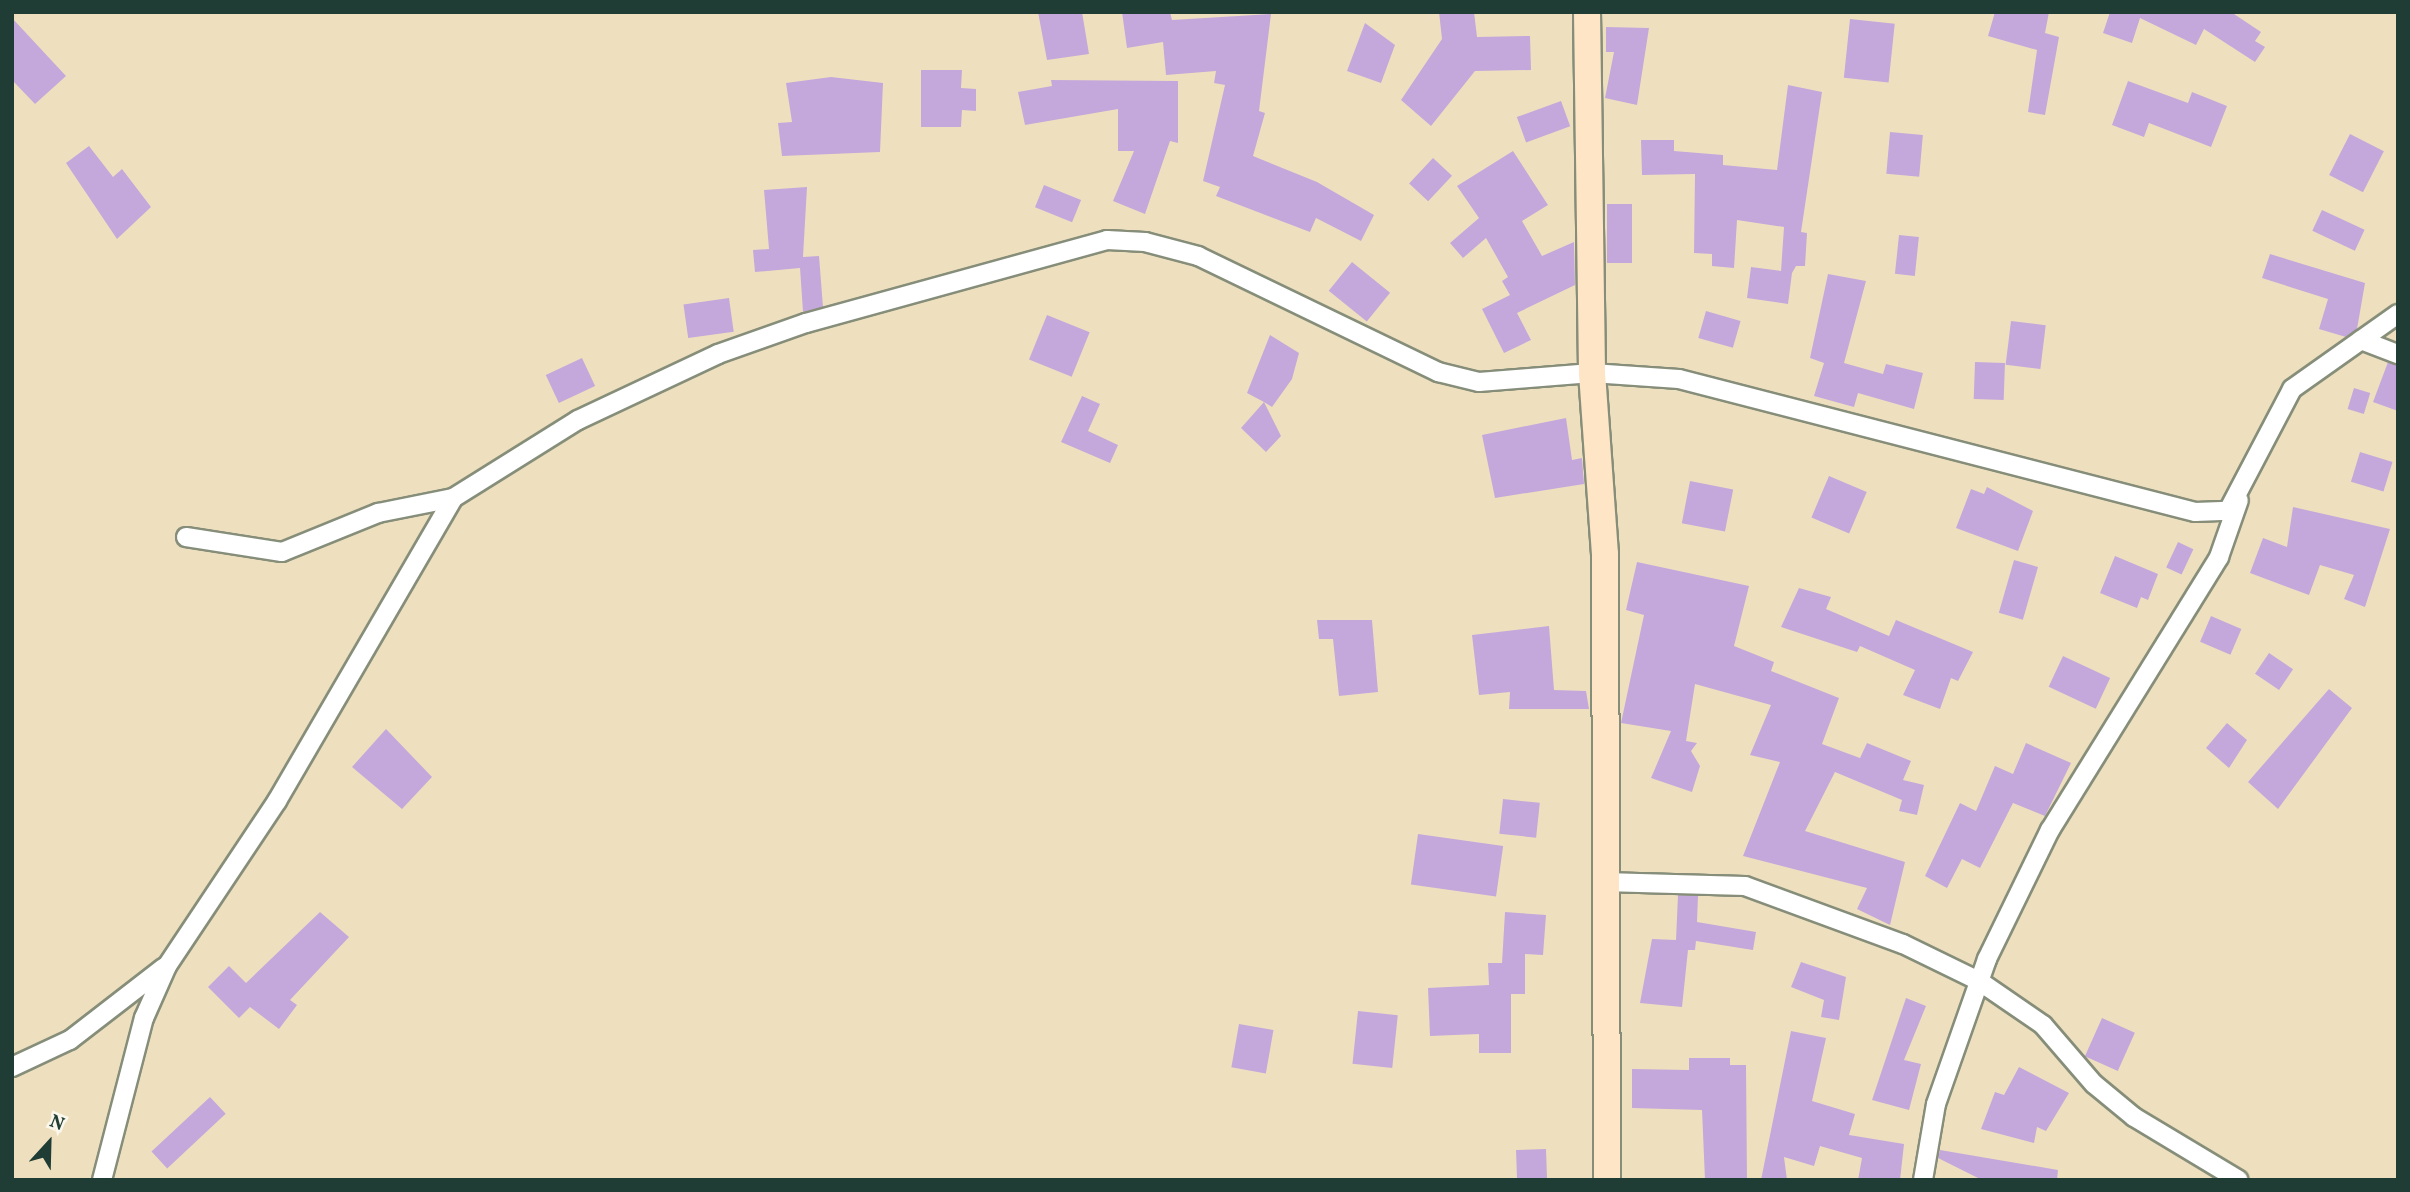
<!DOCTYPE html>
<style>
body{margin:0}
#map{position:relative;width:2410px;height:1192px;overflow:hidden;background:#eee0bf;font-family:Vollkorn,serif}
div>[style]{position:absolute}
[style*='--x']{left:calc(var(--x)*1px);top:calc(var(--y)*1px);width:calc(var(--w)*1px);rotate:calc(var(--a)*1deg)}
.building>*{inset:0;background:#c4a8db;transform-origin:0 0}
.roads{filter:drop-shadow(2px 0 #868e7a) drop-shadow(-2px 0 #868e7a) drop-shadow(0 2px #868e7a) drop-shadow(0 -2px #868e7a)}
.street>*{height:18px;margin:-9px;padding:0 9px;transform-origin:9px;border-radius:9px;background:#fff}
.secondary>*{height:26px;margin:-13px;padding:0 13px;transform-origin:13px;border-radius:13px;background:#fde5c5}
span{translate:-50% -50%;white-space:nowrap;text-align:center;line-height:1.15;-webkit-text-stroke:6px #fbf7ec;paint-order:stroke}
.frame{position:absolute;inset:0;border:14px solid #1f3d34;pointer-events:none}
.north{position:absolute;left:14px;top:1108px;width:70px;height:70px;-webkit-text-stroke:5px #fbf7ec;paint-order:stroke;rotate:22deg;font-size:19px;font-weight:700;line-height:28px;text-align:center;color:#1f3d34}
.north::after{content:'';display:block;margin:auto;width:24px;height:32px;background:#1f3d34;clip-path:polygon(50% 0,100% 100%,50% 72%,0 100%)}
</style>
<div id="map">
<div class="building">
<div style="clip-path:polygon(1038px 12px,1082px 12px,1089px 54px,1047px 60px)"></div>
<div style="clip-path:polygon(1122px 12px,1170px 12px,1172px 20px,1271px 14px,1259px 111px,1265px 113px,1253px 156px,1317px 182px,1374px 215px,1361px 241px,1316px 218px,1310px 232px,1216px 196px,1220px 187px,1203px 181px,1225px 85px,1214px 83px,1216px 71px,1166px 75px,1163px 42px,1127px 48px)"></div>
<div style="clip-path:polygon(1439px 12px,1474px 12px,1477px 37px,1530px 36px,1531px 70px,1475px 71px,1431px 126px,1401px 100px,1442px 39px)"></div>
<div style="clip-path:polygon(1995px 12px,2049px 12px,2045px 33px,2059px 37px,2045px 115px,2028px 112px,2037px 50px,1988px 36px)"></div>
<div style="clip-path:polygon(2110px 12px,2231px 12px,2261px 32px,2255px 41px,2265px 47px,2255px 62px,2204px 29px,2196px 45px,2140px 18px,2132px 43px,2103px 33px)"></div>
<div style="clip-path:polygon(12px 18px,66px 76px,35px 104px,12px 80px)"></div>
<div style="left:1850px;top:19px;width:45px;height:59px;rotate:6deg"></div>
<div style="clip-path:polygon(1365px 23px,1395px 45px,1381px 83px,1347px 71px)"></div>
<div style="clip-path:polygon(1606px 27px,1649px 28px,1637px 105px,1605px 98px,1614px 52px,1606px 52px)"></div>
<div style="clip-path:polygon(921px 70px,962px 70px,961px 88px,976px 89px,976px 111px,962px 110px,961px 127px,921px 127px)"></div>
<div style="clip-path:polygon(831px 77px,883px 83px,880px 152px,782px 156px,778px 123px,792px 122px,786px 83px)"></div>
<div style="clip-path:polygon(1051px 80px,1178px 81px,1178px 143px,1170px 141px,1145px 214px,1113px 201px,1134px 151px,1118px 151px,1118px 109px,1025px 125px,1018px 92px,1052px 86px)"></div>
<div style="clip-path:polygon(2128px 81px,2188px 103px,2192px 92px,2227px 106px,2211px 147px,2149px 123px,2144px 137px,2112px 125px)"></div>
<div style="clip-path:polygon(1788px 85px,1822px 92px,1801px 232px,1807px 233px,1805px 266px,1796px 266px,1792px 273px,1788px 304px,1747px 298px,1751px 267px,1781px 271px,1784px 227px,1737px 220px,1734px 268px,1712px 266px,1712px 254px,1694px 253px,1695px 174px,1642px 175px,1641px 140px,1674px 140px,1674px 151px,1723px 155px,1723px 165px,1777px 170px)"></div>
<div style="left:1561px;top:101px;width:27px;height:47px;rotate:70deg"></div>
<div style="left:1890px;top:132px;width:33px;height:42px;rotate:5deg"></div>
<div style="left:2350px;top:134px;width:38px;height:46px;rotate:27deg"></div>
<div style="clip-path:polygon(89px 146px,113px 177px,122px 169px,151px 207px,117px 239px,66px 163px)"></div>
<div style="clip-path:polygon(1513px 151px,1548px 205px,1522px 221px,1542px 256px,1574px 242px,1575px 285px,1517px 313px,1531px 340px,1504px 353px,1482px 309px,1510px 295px,1502px 281px,1508px 277px,1486px 238px,1463px 258px,1450px 243px,1479px 218px,1457px 186px)"></div>
<div style="left:1433px;top:158px;width:26px;height:35px;rotate:43deg"></div>
<div style="left:1044px;top:185px;width:40px;height:24px;rotate:22deg"></div>
<div style="clip-path:polygon(807px 187px,803px 257px,819px 256px,823px 307px,803px 312px,800px 268px,755px 272px,753px 250px,769px 249px,764px 190px)"></div>
<div style="left:1607px;top:204px;width:25px;height:59px"></div>
<div style="left:2322px;top:210px;width:47px;height:23px;rotate:25deg"></div>
<div style="left:1899px;top:235px;width:20px;height:39px;rotate:6deg"></div>
<div style="clip-path:polygon(2270px 254px,2365px 283px,2357px 329px,2346px 337px,2319px 329px,2328px 299px,2262px 278px)"></div>
<div style="left:1352px;top:262px;width:49px;height:37px;rotate:39deg"></div>
<div style="clip-path:polygon(1828px 274px,1866px 281px,1844px 363px,1883px 374px,1886px 364px,1923px 373px,1914px 409px,1858px 393px,1854px 407px,1814px 396px,1824px 363px,1810px 358px)"></div>
<div style="left:729px;top:298px;width:34px;height:46px;rotate:82deg"></div>
<div style="left:1706px;top:311px;width:36px;height:28px;rotate:16deg"></div>
<div style="left:1047px;top:315px;width:46px;height:48px;rotate:22deg"></div>
<div style="left:2011px;top:321px;width:35px;height:44px;rotate:7deg"></div>
<div style="clip-path:polygon(1270px 335px,1299px 353px,1292px 379px,1272px 407px,1264px 402px,1281px 436px,1266px 452px,1241px 428px,1264px 402px,1247px 393px)"></div>
<div style="left:582px;top:358px;width:31px;height:40px;rotate:65deg"></div>
<div style="left:1975px;top:362px;width:30px;height:37px;rotate:2deg"></div>
<div style="clip-path:polygon(2388px 362px,2398px 365px,2398px 411px,2373px 402px)"></div>
<div style="left:2354px;top:388px;width:17px;height:22px;rotate:17deg"></div>
<div style="clip-path:polygon(1082px 396px,1100px 404px,1088px 431px,1118px 445px,1110px 463px,1061px 442px)"></div>
<div style="clip-path:polygon(1566px 418px,1572px 460px,1582px 458px,1584px 484px,1495px 498px,1482px 435px)"></div>
<div style="left:2360px;top:452px;width:34px;height:31px;rotate:17deg"></div>
<div style="left:1829px;top:476px;width:41px;height:45px;rotate:23deg"></div>
<div style="left:1690px;top:481px;width:44px;height:43px;rotate:11deg"></div>
<div style="clip-path:polygon(1987px 487px,2033px 511px,2018px 551px,1956px 528px,1971px 489px,1984px 494px)"></div>
<div style="clip-path:polygon(2293px 507px,2390px 529px,2365px 607px,2344px 599px,2354px 575px,2320px 565px,2309px 595px,2250px 573px,2263px 538px,2287px 547px)"></div>
<div style="left:2178px;top:542px;width:17px;height:28px;rotate:25deg"></div>
<div style="clip-path:polygon(2115px 556px,2158px 574px,2148px 600px,2141px 597px,2137px 608px,2100px 593px)"></div>
<div style="left:2014px;top:560px;width:25px;height:55px;rotate:16deg"></div>
<div style="clip-path:polygon(1637px 562px,1749px 586px,1734px 646px,1774px 662px,1771px 671px,1839px 698px,1822px 744px,1860px 758px,1867px 743px,1911px 761px,1903px 780px,1924px 785px,1917px 815px,1899px 811px,1902px 800px,1835px 772px,1805px 831px,1905px 862px,1890px 925px,1857px 909px,1867px 888px,1743px 856px,1780px 762px,1750px 755px,1771px 705px,1695px 684px,1686px 741px,1697px 743px,1691px 751px,1700px 766px,1692px 792px,1651px 778px,1671px 731px,1621px 723px,1644px 615px,1626px 610px)"></div>
<div style="clip-path:polygon(1799px 588px,1831px 597px,1826px 609px,1889px 636px,1896px 620px,1973px 652px,1958px 681px,1951px 678px,1940px 709px,1903px 695px,1915px 670px,1860px 646px,1857px 652px,1781px 627px)"></div>
<div style="left:2211px;top:616px;width:33px;height:28px;rotate:23deg"></div>
<div style="clip-path:polygon(1317px 620px,1372px 620px,1378px 692px,1339px 696px,1333px 639px,1319px 639px)"></div>
<div style="clip-path:polygon(1549px 626px,1554px 690px,1586px 691px,1589px 709px,1509px 709px,1510px 692px,1479px 695px,1472px 635px)"></div>
<div style="left:2269px;top:653px;width:29px;height:25px;rotate:34deg"></div>
<div style="left:2063px;top:656px;width:52px;height:34px;rotate:25deg"></div>
<div style="clip-path:polygon(2329px 689px,2352px 708px,2278px 809px,2248px 782px)"></div>
<div style="clip-path:polygon(2227px 723px,2247px 740px,2229px 768px,2206px 748px)"></div>
<div style="clip-path:polygon(386px 729px,432px 777px,402px 809px,352px 767px)"></div>
<div style="clip-path:polygon(2026px 743px,2071px 763px,2045px 816px,2013px 803px,1980px 868px,1962px 859px,1947px 888px,1925px 876px,1960px 803px,1976px 811px,1995px 766px,2013px 774px)"></div>
<div style="left:1503px;top:799px;width:37px;height:35px;rotate:6deg"></div>
<div style="left:1418px;top:834px;width:86px;height:51px;rotate:8deg"></div>
<div style="clip-path:polygon(1678px 895px,1698px 896px,1697px 922px,1756px 932px,1753px 950px,1696px 941px,1695px 950px,1688px 950px,1682px 1007px,1640px 1003px,1652px 939px,1676px 940px)"></div>
<div style="clip-path:polygon(320px 912px,349px 937px,290px 1000px,297px 1005px,279px 1029px,250px 1007px,239px 1018px,208px 987px,229px 966px,246px 983px)"></div>
<div style="clip-path:polygon(1505px 912px,1546px 915px,1543px 955px,1525px 954px,1525px 994px,1511px 994px,1511px 1053px,1479px 1053px,1479px 1034px,1430px 1036px,1428px 988px,1489px 985px,1488px 963px,1502px 963px)"></div>
<div style="clip-path:polygon(1801px 962px,1846px 977px,1839px 1020px,1821px 1017px,1824px 1000px,1791px 987px)"></div>
<div style="clip-path:polygon(1906px 998px,1926px 1006px,1904px 1060px,1921px 1064px,1909px 1110px,1872px 1100px)"></div>
<div style="left:1358px;top:1011px;width:40px;height:53px;rotate:6deg"></div>
<div style="left:2102px;top:1018px;width:36px;height:42px;rotate:24deg"></div>
<div style="left:1239px;top:1024px;width:35px;height:44px;rotate:10deg"></div>
<div style="clip-path:polygon(1791px 1031px,1826px 1038px,1812px 1101px,1855px 1114px,1849px 1135px,1904px 1144px,1900px 1180px,1858px 1180px,1862px 1158px,1820px 1146px,1814px 1166px,1784px 1157px,1787px 1180px,1761px 1180px)"></div>
<div style="clip-path:polygon(1689px 1058px,1730px 1058px,1730px 1065px,1746px 1065px,1747px 1180px,1705px 1180px,1702px 1110px,1632px 1108px,1632px 1069px,1689px 1070px)"></div>
<div style="clip-path:polygon(2019px 1067px,2069px 1093px,2046px 1131px,2037px 1127px,2034px 1143px,1981px 1129px,1995px 1092px,2004px 1095px)"></div>
<div style="left:210px;top:1097px;width:23px;height:80px;rotate:47deg"></div>
<div style="left:1546px;top:1149px;width:31px;height:30px;rotate:88deg"></div>
<div style="clip-path:polygon(1940px 1150px,2058px 1170px,2057px 1180px,1982px 1180px,1938px 1158px)"></div>
</div>
<div class="roads">
<div class="street">
<div style="--x:2361;--y:340;--w:40;--a:21"></div>
<div style="--x:186;--y:537;--w:97;--a:8.9"></div>
<div style="--x:282;--y:552;--w:104;--a:-22.1"></div>
<div style="--x:378;--y:513;--w:76;--a:-11.3"></div>
<div style="--x:1604;--y:882;--w:141;--a:1.6"></div>
<div style="--x:1745;--y:886;--w:168;--a:20.2"></div>
<div style="--x:1903;--y:944;--w:85;--a:26"></div>
<div style="--x:1979;--y:981;--w:78;--a:34.5"></div>
<div style="--x:2043;--y:1025;--w:78;--a:49.2"></div>
<div style="--x:2094;--y:1084;--w:52;--a:39.5"></div>
<div style="--x:2134;--y:1117;--w:122;--a:31"></div>
<div style="--x:12;--y:1067;--w:64;--a:-25"></div>
<div style="--x:70;--y:1040;--w:118;--a:-37.7"></div>
<div style="--x:102;--y:1180;--w:167;--a:-75.5"></div>
<div style="--x:144;--y:1018;--w:57;--a:-66.1"></div>
<div style="--x:167;--y:966;--w:198;--a:-56.3"></div>
<div style="--x:277;--y:801;--w:350;--a:-59.8"></div>
<div style="--x:453;--y:498;--w:147;--a:-32"></div>
<div style="--x:578;--y:420;--w:155;--a:-25.2"></div>
<div style="--x:718;--y:354;--w:93;--a:-19.4"></div>
<div style="--x:806;--y:323;--w:312;--a:-15.4"></div>
<div style="--x:1107;--y:240;--w:38;--a:3"></div>
<div style="--x:1145;--y:242;--w:55;--a:14.8"></div>
<div style="--x:1198;--y:256;--w:267;--a:25.8"></div>
<div style="--x:1438;--y:372;--w:42;--a:13.7"></div>
<div style="--x:1479;--y:382;--w:113;--a:-4.6"></div>
<div style="--x:1592;--y:373;--w:87;--a:3.9"></div>
<div style="--x:1679;--y:379;--w:533;--a:14.45"></div>
<div style="--x:2195;--y:512;--w:33;--a:-2"></div>
<div style="--x:2228;--y:511;--w:138;--a:-62.3"></div>
<div style="--x:2292;--y:389;--w:130;--a:-35.3"></div>
<div style="--x:1923;--y:1180;--w:77;--a:-80.3"></div>
<div style="--x:1936;--y:1104;--w:154;--a:-70.6"></div>
<div style="--x:1987;--y:959;--w:144;--a:-64"></div>
<div style="--x:2050;--y:830;--w:321;--a:-58.2"></div>
<div style="--x:2219;--y:557;--w:60;--a:-70.7"></div>
</div>
<div class="secondary">
<div style="--x:1587;--y:12;--w:361;--a:89.2"></div>
<div style="--x:1592;--y:373;--w:181;--a:85.9"></div>
<div style="--x:1605;--y:554;--w:626;--a:89.82"></div>
</div>
</div>
<div class="frame"></div>
<div class="north">N</div>
</div>
